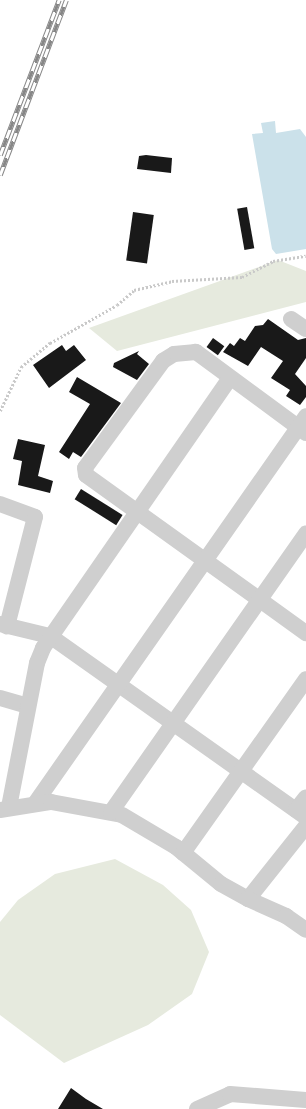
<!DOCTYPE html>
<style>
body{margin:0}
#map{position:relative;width:306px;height:1109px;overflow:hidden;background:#fff;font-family:Inter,sans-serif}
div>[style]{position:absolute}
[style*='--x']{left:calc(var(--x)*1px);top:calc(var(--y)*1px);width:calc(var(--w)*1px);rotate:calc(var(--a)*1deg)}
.green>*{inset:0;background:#e6eade}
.water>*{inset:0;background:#cbe1ea}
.building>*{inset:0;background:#191919;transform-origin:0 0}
.path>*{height:2.5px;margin-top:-1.25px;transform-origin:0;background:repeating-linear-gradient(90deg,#c9c9c9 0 2px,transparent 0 4px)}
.minor>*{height:16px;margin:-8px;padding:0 8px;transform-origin:8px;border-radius:8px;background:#cfcfcf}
.rail>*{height:4.5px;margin-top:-2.25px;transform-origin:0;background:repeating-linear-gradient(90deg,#fff 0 9px,#878787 0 18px);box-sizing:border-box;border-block:1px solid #878787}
span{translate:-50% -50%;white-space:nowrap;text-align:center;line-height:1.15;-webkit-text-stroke:4px #fff;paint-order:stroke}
</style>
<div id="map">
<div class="green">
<div style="clip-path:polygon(278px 260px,306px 271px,306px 302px,117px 351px,89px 328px)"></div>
<div style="clip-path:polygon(115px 859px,163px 885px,191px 910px,209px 952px,192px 994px,148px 1025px,64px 1063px,0 1015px,0 922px,18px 900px,55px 874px)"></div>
</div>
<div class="water">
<div style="clip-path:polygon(275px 121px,276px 133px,300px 129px,306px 137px,306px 249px,276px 254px,272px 249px,252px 134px,263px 133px,261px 123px)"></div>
</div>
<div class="building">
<div style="clip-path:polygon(146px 155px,172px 158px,171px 173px,137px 169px,139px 156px)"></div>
<div style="left:247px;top:207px;width:42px;height:10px;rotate:80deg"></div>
<div style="left:133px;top:212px;width:21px;height:49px;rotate:8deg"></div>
<div style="clip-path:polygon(268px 319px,298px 340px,306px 338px,306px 358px,295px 374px,306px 386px,306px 397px,300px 405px,286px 396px,290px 390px,271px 378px,283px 361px,261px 347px,248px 366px,223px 352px,230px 343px,234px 346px,240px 338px,245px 341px,255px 326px,263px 325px)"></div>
<div style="left:213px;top:338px;width:14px;height:11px;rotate:36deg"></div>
<div style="clip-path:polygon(62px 345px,66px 351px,74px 345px,86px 360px,49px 388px,33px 365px)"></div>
<div style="clip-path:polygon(139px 351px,137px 354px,149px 364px,137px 380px,113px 367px,114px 363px)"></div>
<div style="clip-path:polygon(77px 377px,121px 403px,81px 457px,73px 452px,69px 459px,59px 452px,90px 404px,69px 392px)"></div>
<div style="clip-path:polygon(18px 439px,45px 445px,38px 476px,53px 481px,50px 493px,18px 485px,22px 461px,13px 459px)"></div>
<div style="left:81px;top:489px;width:49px;height:12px;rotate:32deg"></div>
<div style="clip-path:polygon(71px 1088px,86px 1099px,103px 1109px,58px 1109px)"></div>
</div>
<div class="path">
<div style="--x:0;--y:411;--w:49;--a:-64.5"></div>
<div style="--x:21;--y:367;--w:38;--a:-40"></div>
<div style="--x:50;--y:343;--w:77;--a:-29.6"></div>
<div style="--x:117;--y:305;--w:23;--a:-41"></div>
<div style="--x:134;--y:290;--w:39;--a:-13"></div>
<div style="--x:172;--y:281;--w:70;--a:-3.3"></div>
<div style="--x:242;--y:277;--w:35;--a:-27"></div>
<div style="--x:273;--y:261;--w:33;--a:-9"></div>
</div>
<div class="minor">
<div style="--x:291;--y:319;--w:18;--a:34"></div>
<div style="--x:306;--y:433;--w:137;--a:-143.6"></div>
<div style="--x:196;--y:352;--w:22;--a:175"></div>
<div style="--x:174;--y:354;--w:13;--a:148"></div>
<div style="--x:163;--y:361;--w:132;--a:126.1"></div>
<div style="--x:85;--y:468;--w:7;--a:82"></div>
<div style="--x:86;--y:475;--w:271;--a:35.7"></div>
<div style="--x:0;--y:504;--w:37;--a:20"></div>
<div style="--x:35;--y:517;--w:113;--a:104.4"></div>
<div style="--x:0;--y:624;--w:51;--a:13.5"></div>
<div style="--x:50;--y:636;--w:314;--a:35.3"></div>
<div style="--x:0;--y:698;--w:29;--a:16"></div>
<div style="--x:36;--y:802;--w:471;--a:-55"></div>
<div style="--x:9;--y:807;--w:147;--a:-79"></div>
<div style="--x:37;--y:663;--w:16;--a:-68"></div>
<div style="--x:43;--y:648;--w:328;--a:-55.3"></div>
<div style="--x:0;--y:810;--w:52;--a:-8.9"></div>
<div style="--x:51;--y:802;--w:72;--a:10.4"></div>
<div style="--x:122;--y:815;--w:63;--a:30.7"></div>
<div style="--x:176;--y:847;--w:58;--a:39.4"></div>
<div style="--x:221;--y:884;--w:31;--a:29"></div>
<div style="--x:248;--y:899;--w:93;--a:-51.5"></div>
<div style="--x:296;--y:810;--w:16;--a:-52"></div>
<div style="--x:111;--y:812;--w:340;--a:-55"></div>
<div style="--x:183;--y:853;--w:213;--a:-54.7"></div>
<div style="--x:248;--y:899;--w:42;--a:24.1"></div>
<div style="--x:286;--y:916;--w:24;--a:35"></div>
<div style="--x:197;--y:1109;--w:36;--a:-24"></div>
<div style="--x:230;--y:1094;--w:76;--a:4.5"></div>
</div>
<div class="rail">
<div style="--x:0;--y:155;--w:166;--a:-69.2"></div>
<div style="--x:0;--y:175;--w:187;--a:-69.3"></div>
</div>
</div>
